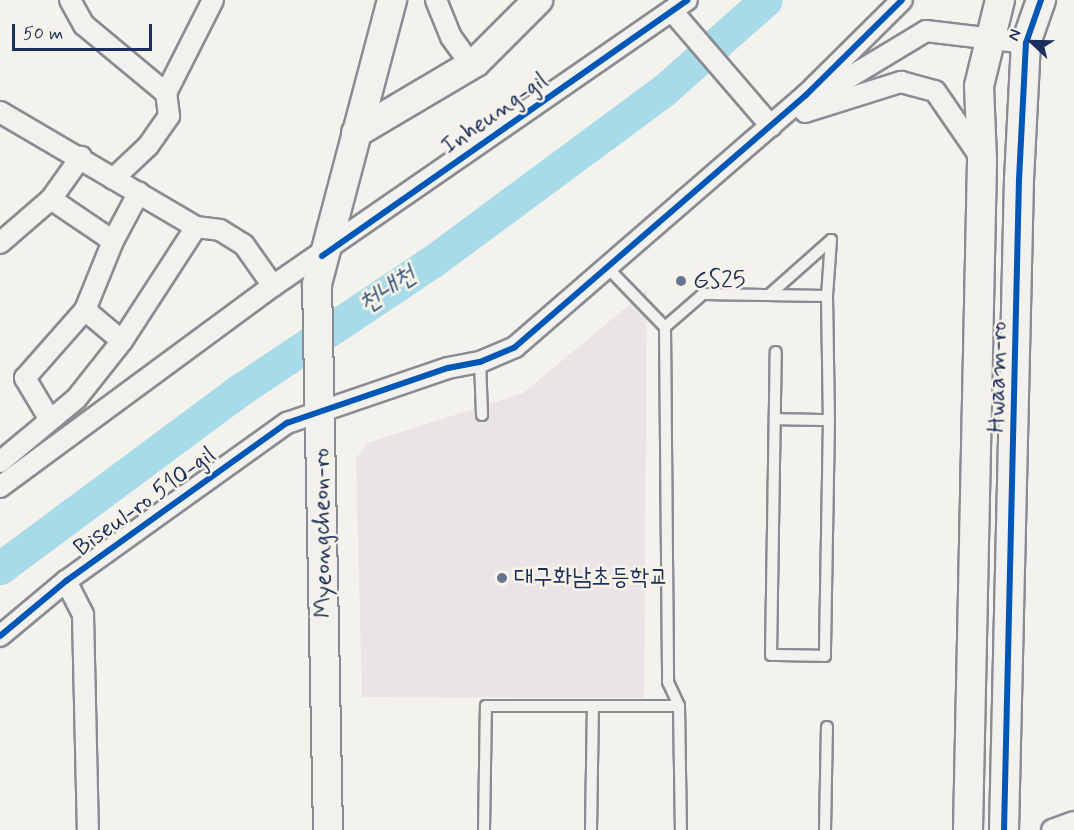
<!DOCTYPE html>
<meta charset="utf-8">
<style>
body{margin:0}
#map{position:relative;width:1074px;height:830px;overflow:hidden;background:#f4f2ec;font-family:Mynerve,"Poor Story",sans-serif}
div>[style]{position:absolute}
[style*='--x']{left:calc(var(--x)*1px);top:calc(var(--y)*1px);width:calc(var(--w)*1px);rotate:calc(var(--a)*1deg)}
.built>*{inset:0;background:#eae4e6}
.river>*{height:33px;margin:-16.5px;padding:0 16.5px;transform-origin:16.5px;border-radius:16.5px;background:#a8dbea}
.roads{filter:drop-shadow(2px 0 #898c92) drop-shadow(-2px 0 #898c92) drop-shadow(0 2px #898c92) drop-shadow(0 -2px #898c92)}
.lane>*{height:10px;margin:-5px;padding:0 5px;transform-origin:5px;border-radius:5px;background:#f2f1ed}
.street>*{height:20px;margin:-10px;padding:0 10px;transform-origin:10px;border-radius:10px;background:#f2f1ed}
.secondary>*{height:28px;margin:-14px;padding:0 14px;transform-origin:14px;border-radius:14px;background:#f2f1ed}
.cycleway>*{height:6px;margin:-3px;padding:0 3px;transform-origin:3px;border-radius:3px;background:#0057b8}
.dots>*{width:16px;height:16px;translate:-50% -50%;box-sizing:border-box;border:3px solid #f7f3e8;border-radius:50%}
span{translate:-50% -50%;white-space:nowrap;text-align:center;line-height:1.15;-webkit-text-stroke:5px #f7f3e8;paint-order:stroke}
.street-label{font-size:24px;color:#1b2f5e}
.poi-label{font-size:24px;color:#1b2f5e}
.left{translate:0 -50%;text-align:left}
.water-label{font-size:26px;color:#365881;font-style:italic}
.north{position:absolute;left:1002px;top:12px;width:60px;height:60px;-webkit-text-stroke:4px #f7f3e8;paint-order:stroke;rotate:292deg;font-size:16px;font-weight:700;line-height:24px;text-align:center;color:#1b2f5e}
.north::after{content:'';display:block;margin:auto;width:21px;height:27px;background:#1b2f5e;clip-path:polygon(50% 0,100% 100%,50% 72%,0 100%)}
.scale{position:absolute;left:12px;top:24px;width:140px;height:27px;box-sizing:border-box;border:3px solid #1b2f5e;border-top:0;padding-left:8px;font-size:18px;line-height:21px;white-space:nowrap;color:#1b2f5e;-webkit-text-stroke:4px #f7f3e8;paint-order:stroke}
</style>
<div id="map">
<div class="built">
<div style="clip-path:polygon(647px 290px,644px 698px,362px 697px,356px 459px,367px 443px,523px 393px)"></div>
</div>
<div class="river">
<div style="--x:0;--y:568;--w:299;--a:-36.6"></div>
<div style="--x:240;--y:390;--w:232;--a:-33.8"></div>
<div style="--x:433;--y:261;--w:286;--a:-36.5"></div>
<div style="--x:663;--y:91;--w:137;--a:-41.5"></div>
</div>
<div class="roads">
<div class="lane">
<div style="--x:606;--y:266;--w:85;--a:46"></div>
<div style="--x:665;--y:327;--w:355;--a:89.5"></div>
<div style="--x:668;--y:682;--w:26;--a:65"></div>
<div style="--x:679;--y:706;--w:124;--a:89.1"></div>
<div style="--x:769;--y:295;--w:83;--a:-41.6"></div>
<div style="--x:831;--y:240;--w:56;--a:94.1"></div>
<div style="--x:827;--y:296;--w:124;--a:89.1"></div>
<div style="--x:829;--y:420;--w:236;--a:91"></div>
<div style="--x:825;--y:656;--w:54;--a:-178.9"></div>
<div style="--x:771;--y:655;--w:303;--a:-89.1"></div>
<div style="--x:665;--y:327;--w:50;--a:-41"></div>
<div style="--x:703;--y:294;--w:124;--a:0.9"></div>
<div style="--x:480;--y:362;--w:53;--a:87.8"></div>
<div style="--x:775;--y:419;--w:54;--a:1.1"></div>
<div style="--x:484;--y:830;--w:124;--a:-89.1"></div>
<div style="--x:486;--y:706;--w:193;--a:0"></div>
<div style="--x:591;--y:830;--w:124;--a:-89.1"></div>
<div style="--x:825;--y:830;--w:103;--a:-88.9"></div>
</div>
<div class="street">
<div style="--x:70;--y:0;--w:29;--a:61"></div>
<div style="--x:84;--y:25;--w:107;--a:39.7"></div>
<div style="--x:436;--y:0;--w:40;--a:68"></div>
<div style="--x:451;--y:37;--w:34;--a:54"></div>
<div style="--x:672;--y:11;--w:152;--a:49.3"></div>
<div style="--x:810;--y:101;--w:135;--a:-31.1"></div>
<div style="--x:926;--y:31;--w:101;--a:6.8"></div>
<div style="--x:0;--y:112;--w:227;--a:30.4"></div>
<div style="--x:196;--y:227;--w:24;--a:7"></div>
<div style="--x:220;--y:230;--w:28;--a:32"></div>
<div style="--x:244;--y:245;--w:50;--a:54.7"></div>
<div style="--x:805;--y:112;--w:101;--a:-17.4"></div>
<div style="--x:901;--y:82;--w:35;--a:15"></div>
<div style="--x:935;--y:91;--w:81;--a:55.5"></div>
<div style="--x:113;--y:179;--w:48;--a:-43.3"></div>
<div style="--x:148;--y:146;--w:37;--a:-55"></div>
<div style="--x:169;--y:116;--w:23;--a:-97"></div>
<div style="--x:166;--y:93;--w:104;--a:-63.2"></div>
<div style="--x:113;--y:241;--w:55;--a:-62"></div>
<div style="--x:0;--y:243;--w:67;--a:-40.8"></div>
<div style="--x:51;--y:199;--w:52;--a:-54.5"></div>
<div style="--x:85;--y:310;--w:48;--a:40"></div>
<div style="--x:50;--y:420;--w:49;--a:-120.8"></div>
<div style="--x:25;--y:378;--w:91;--a:-48.6"></div>
<div style="--x:85;--y:310;--w:74;--a:-67.9"></div>
<div style="--x:113;--y:241;--w:75;--a:-145.9"></div>
<div style="--x:0;--y:462;--w:99;--a:-39.7"></div>
<div style="--x:76;--y:399;--w:74;--a:-51.6"></div>
<div style="--x:122;--y:341;--w:136;--a:-57"></div>
<div style="--x:0;--y:487;--w:339;--a:-36.4"></div>
<div style="--x:273;--y:286;--w:503;--a:-34.64"></div>
<div style="--x:66;--y:581;--w:38;--a:63"></div>
<div style="--x:83;--y:615;--w:215;--a:88.7"></div>
<div style="--x:0;--y:636;--w:86;--a:-39.8"></div>
<div style="--x:66;--y:581;--w:272;--a:-35.6"></div>
<div style="--x:287;--y:423;--w:170;--a:-18.9"></div>
<div style="--x:448;--y:368;--w:33;--a:-11"></div>
<div style="--x:480;--y:362;--w:38;--a:-23"></div>
<div style="--x:515;--y:347;--w:385;--a:-40.9"></div>
<div style="--x:806;--y:95;--w:135;--a:-44.7"></div>
<div style="--x:1052;--y:830;--w:23;--a:-20"></div>
</div>
<div class="secondary">
<div style="--x:356;--y:133;--w:139;--a:-30.6"></div>
<div style="--x:476;--y:62;--w:88;--a:-45"></div>
<div style="--x:328;--y:830;--w:546;--a:-91.15"></div>
<div style="--x:317;--y:284;--w:294;--a:-75.2"></div>
<div style="--x:968;--y:830;--w:670;--a:-88.8"></div>
<div style="--x:982;--y:160;--w:74;--a:-92.3"></div>
<div style="--x:979;--y:86;--w:89;--a:-76.3"></div>
<div style="--x:1004;--y:830;--w:650;--a:-88.68"></div>
<div style="--x:1019;--y:180;--w:137;--a:-87.1"></div>
<div style="--x:1026;--y:43;--w:46;--a:-70.8"></div>
</div>
</div>
<div class="cycleway">
<div style="--x:322;--y:256;--w:446;--a:-35"></div>
<div style="--x:0;--y:636;--w:86;--a:-39.8"></div>
<div style="--x:66;--y:581;--w:272;--a:-35.6"></div>
<div style="--x:287;--y:423;--w:170;--a:-18.9"></div>
<div style="--x:448;--y:368;--w:33;--a:-11"></div>
<div style="--x:480;--y:362;--w:38;--a:-23"></div>
<div style="--x:515;--y:347;--w:385;--a:-40.9"></div>
<div style="--x:806;--y:95;--w:135;--a:-44.7"></div>
<div style="--x:1004;--y:830;--w:650;--a:-88.68"></div>
<div style="--x:1019;--y:180;--w:137;--a:-87.1"></div>
<div style="--x:1026;--y:43;--w:46;--a:-70.8"></div>
</div>
<div class="dots">
<div style="left:681px;top:281px;background:#677390"></div>
<div style="left:502px;top:578px;background:#677390"></div>
</div>
<div class="street-label">
<span style="left:495px;top:114px;rotate:-35deg">Inheung-gil</span>
<span style="left:998px;top:377px;rotate:-89deg">Hwaam-ro</span>
<span style="left:145px;top:502px;rotate:-36deg">Biseul-ro 510-gil</span>
<span style="left:323px;top:533px;rotate:-91deg">Myeongcheon-ro</span>
</div>
<div class="poi-label">
<span class="left" style="left:693px;top:281px">GS25</span>
<span class="left" style="left:514px;top:578px">대구화남초등학교</span>
</div>
<div class="water-label">
<span style="left:388px;top:291px;rotate:-34deg">천내천</span>
</div>
<div class="north">N</div>
<div class="scale">50 m</div>
</div>
